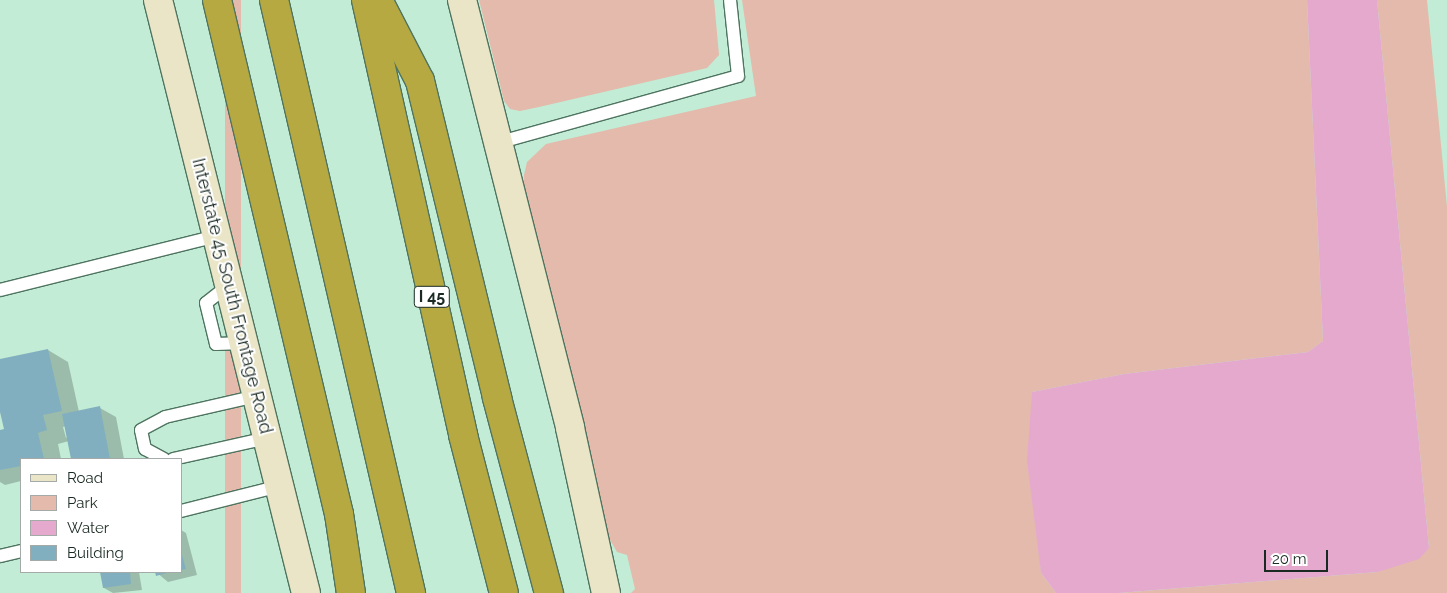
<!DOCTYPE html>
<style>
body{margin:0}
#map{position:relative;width:1447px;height:593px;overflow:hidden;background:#c2ecd5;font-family:Raleway,sans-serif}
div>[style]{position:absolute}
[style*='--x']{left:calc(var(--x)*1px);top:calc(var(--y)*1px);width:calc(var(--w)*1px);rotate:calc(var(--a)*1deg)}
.green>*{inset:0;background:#e3baab;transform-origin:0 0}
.water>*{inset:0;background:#e5a9ce}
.shadow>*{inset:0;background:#0003}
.building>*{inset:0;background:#81afbf}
.roads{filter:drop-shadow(1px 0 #4e7460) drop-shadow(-1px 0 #4e7460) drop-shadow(0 1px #4e7460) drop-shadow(0 -1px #4e7460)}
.service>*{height:12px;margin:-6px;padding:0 6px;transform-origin:6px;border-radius:6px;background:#fff}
.secondary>*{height:28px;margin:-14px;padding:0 14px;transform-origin:14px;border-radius:14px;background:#e9e5c6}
.motorway>*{height:28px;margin:-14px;padding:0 14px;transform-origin:14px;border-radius:14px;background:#b7a941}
span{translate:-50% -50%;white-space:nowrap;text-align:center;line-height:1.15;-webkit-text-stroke:4px #fff;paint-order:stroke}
.shield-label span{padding:1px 4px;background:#fff;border:1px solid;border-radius:4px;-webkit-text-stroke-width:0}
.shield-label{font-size:16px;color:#1a2a22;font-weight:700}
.street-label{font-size:18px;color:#1a2a22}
.legend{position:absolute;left:20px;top:458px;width:162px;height:115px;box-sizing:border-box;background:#fff;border:1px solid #a3aaa7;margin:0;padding:6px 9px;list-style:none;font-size:15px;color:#1a2a22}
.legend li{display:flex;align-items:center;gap:10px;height:25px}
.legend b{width:25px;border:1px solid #a3aaa7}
.scale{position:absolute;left:1264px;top:550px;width:64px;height:22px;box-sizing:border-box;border:2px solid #1a2a22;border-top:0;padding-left:6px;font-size:15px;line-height:18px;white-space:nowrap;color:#1a2a22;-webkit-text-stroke:4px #fff;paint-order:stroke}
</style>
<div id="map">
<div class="green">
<div style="left:225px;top:0;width:16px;height:608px"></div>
<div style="clip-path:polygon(479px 0,714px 0,719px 55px,707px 68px,539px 107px,520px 111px,510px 109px,504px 101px)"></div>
<div style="clip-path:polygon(742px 0,1307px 0,1323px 341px,1308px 352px,1124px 374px,1032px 392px,1041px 573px,1056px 593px,631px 593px,635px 589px,627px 555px,617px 552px,609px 538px,524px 187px,524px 175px,527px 162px,546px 144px,756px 96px)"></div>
<div style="clip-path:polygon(1377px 0,1427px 0,1447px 207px,1447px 593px,1119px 593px,1378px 572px,1429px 548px)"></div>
</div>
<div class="water">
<div style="clip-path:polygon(1307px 0,1377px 0,1429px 548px,1419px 559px,1378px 572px,1119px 593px,1056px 593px,1041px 573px,1027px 461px,1032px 392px,1124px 374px,1308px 352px,1323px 341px)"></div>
</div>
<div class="shadow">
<div style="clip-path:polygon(evenodd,48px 350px,68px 362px,79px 412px,100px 408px,116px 417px,124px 459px,72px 459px,69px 441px,58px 444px,61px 459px,21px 459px,21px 481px,5px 485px,0 482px,0 431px,5px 430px,0 406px,0 360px,48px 350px,66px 426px,68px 437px,66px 438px,63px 427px,66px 426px)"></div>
<div style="clip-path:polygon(181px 530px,186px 533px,197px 575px,168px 582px,156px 572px,181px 572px)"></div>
<div style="clip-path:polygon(102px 572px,139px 572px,142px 590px,113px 593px,104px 588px)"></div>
</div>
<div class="building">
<div style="clip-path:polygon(48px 349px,62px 411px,43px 415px,47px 430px,38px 433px,44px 459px,21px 459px,21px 466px,0 470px,0 430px,4px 429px,0 412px,0 359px)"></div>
<div style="clip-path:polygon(100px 406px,110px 459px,71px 459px,62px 414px)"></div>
<div style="clip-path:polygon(181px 552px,186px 569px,181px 570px)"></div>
<div style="clip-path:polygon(100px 572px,130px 572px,131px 584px,103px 588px)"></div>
<div style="clip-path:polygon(155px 572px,170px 572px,156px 576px)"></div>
</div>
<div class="roads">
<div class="service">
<div style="--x:497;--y:143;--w:250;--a:-15.5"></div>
<div style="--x:738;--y:76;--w:76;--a:-96"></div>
<div style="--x:229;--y:285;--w:29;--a:142"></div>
<div style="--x:206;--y:303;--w:42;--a:76.3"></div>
<div style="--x:216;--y:344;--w:28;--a:-2"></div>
<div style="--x:0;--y:290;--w:224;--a:-14"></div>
<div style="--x:164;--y:459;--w:21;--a:-152"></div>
<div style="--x:145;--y:449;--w:19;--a:-102"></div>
<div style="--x:141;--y:430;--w:27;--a:-28"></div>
<div style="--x:165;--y:417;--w:94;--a:-12.9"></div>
<div style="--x:173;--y:459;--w:96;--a:-12.6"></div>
<div style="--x:181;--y:511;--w:102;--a:-14.2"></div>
<div style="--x:0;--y:556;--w:22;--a:-13"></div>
</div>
<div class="secondary">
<div style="--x:158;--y:0;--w:611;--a:75.99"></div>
<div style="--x:462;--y:0;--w:441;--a:75.8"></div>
<div style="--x:570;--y:428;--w:169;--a:77.7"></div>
</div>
<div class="motorway">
<div style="--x:217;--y:0;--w:528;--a:76.65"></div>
<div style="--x:339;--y:514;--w:80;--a:81.4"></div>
<div style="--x:274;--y:0;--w:609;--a:76.99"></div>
<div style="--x:366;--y:0;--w:446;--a:77.4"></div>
<div style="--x:463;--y:435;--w:163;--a:75.5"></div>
<div style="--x:378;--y:0;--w:91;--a:62.6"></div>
<div style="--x:420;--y:81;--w:326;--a:76.3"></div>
<div style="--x:497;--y:398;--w:202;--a:75.1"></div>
</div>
</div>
<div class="shield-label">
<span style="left:432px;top:297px">I 45</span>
</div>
<div class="street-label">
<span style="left:232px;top:296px;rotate:76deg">Interstate 45 South Frontage Road</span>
</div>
<ul class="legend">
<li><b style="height:6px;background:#e9e5c6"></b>Road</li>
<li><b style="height:14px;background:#e3baab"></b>Park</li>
<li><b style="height:14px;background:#e5a9ce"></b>Water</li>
<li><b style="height:14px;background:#81afbf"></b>Building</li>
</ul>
<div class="scale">20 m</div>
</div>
